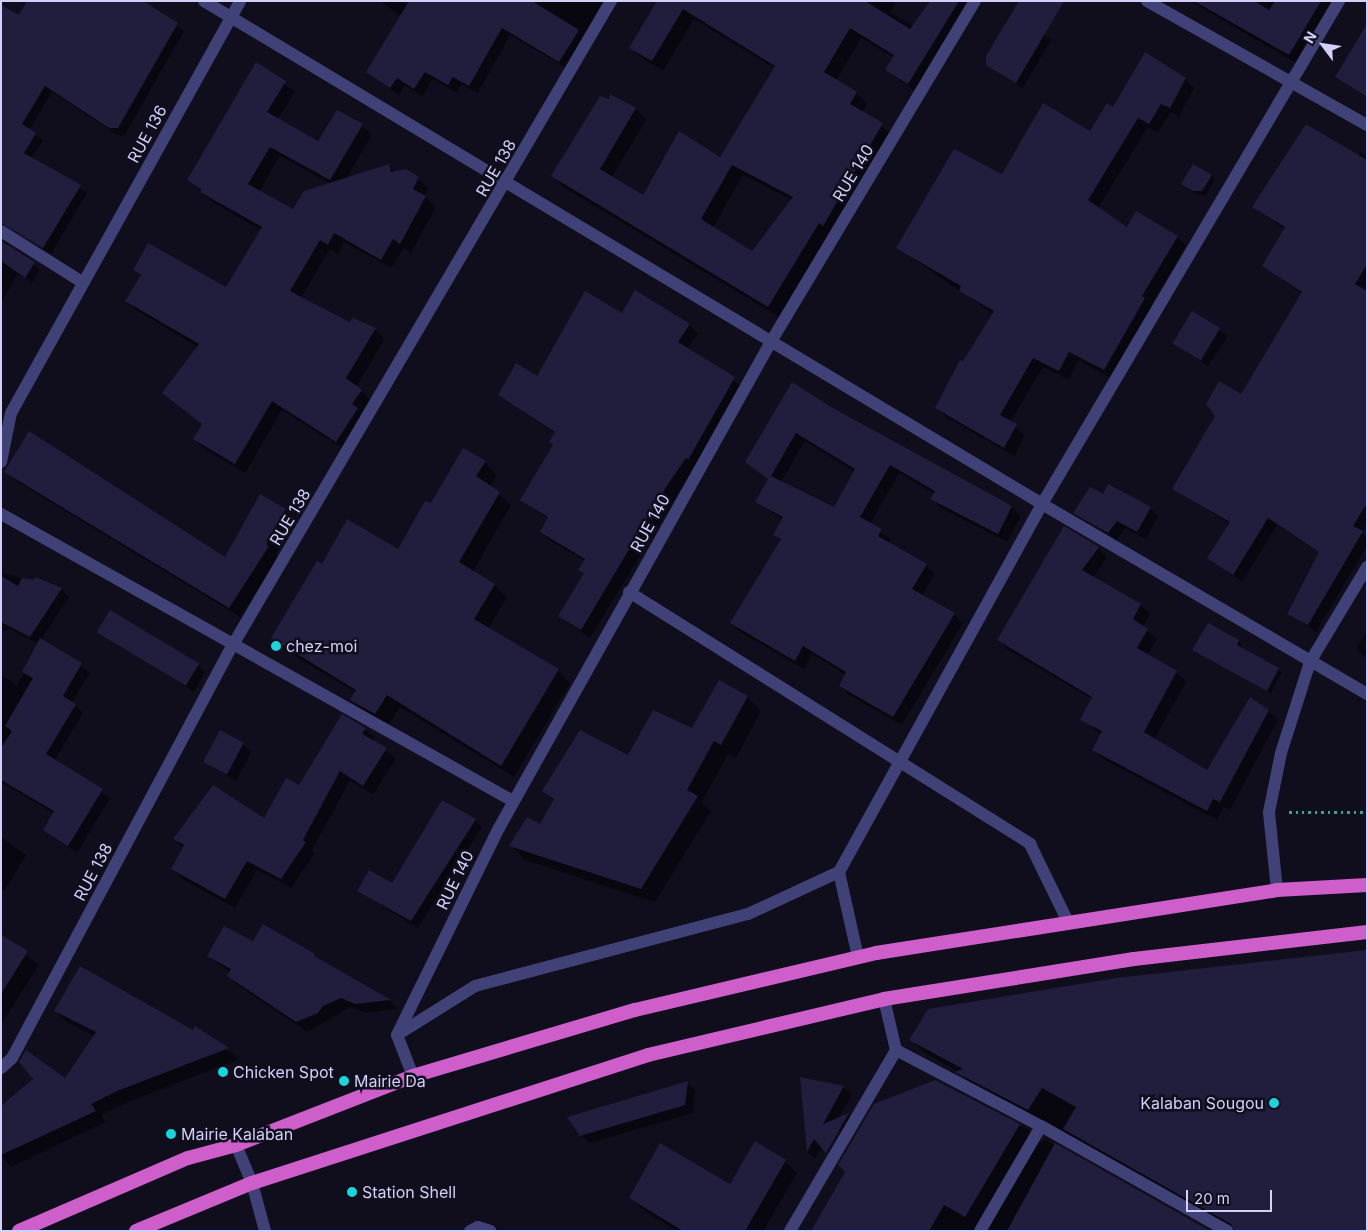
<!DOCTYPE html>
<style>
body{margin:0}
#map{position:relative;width:1368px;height:1232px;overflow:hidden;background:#100e1d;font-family:Inter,sans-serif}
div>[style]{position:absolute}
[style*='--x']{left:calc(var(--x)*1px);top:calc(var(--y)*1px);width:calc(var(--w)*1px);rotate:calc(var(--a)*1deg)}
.shadow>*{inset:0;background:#0007;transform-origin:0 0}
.building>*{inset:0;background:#211d3c;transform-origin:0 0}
.path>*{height:3px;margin-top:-1.5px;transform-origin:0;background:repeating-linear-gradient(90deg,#3ba295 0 2.5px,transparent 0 6.5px)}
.minor>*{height:12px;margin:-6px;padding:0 6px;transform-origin:6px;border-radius:6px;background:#3f4177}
.tertiary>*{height:12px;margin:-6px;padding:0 6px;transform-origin:6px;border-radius:6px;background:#3f4177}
.trunk>*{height:14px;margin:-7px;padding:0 7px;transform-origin:7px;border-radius:7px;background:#ce5fca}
.dots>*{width:14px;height:14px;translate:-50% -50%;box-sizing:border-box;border:2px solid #100e1d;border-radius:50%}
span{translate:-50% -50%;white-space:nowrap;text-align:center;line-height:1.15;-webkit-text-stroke:5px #100e1d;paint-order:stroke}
.street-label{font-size:16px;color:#d2d0f9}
.poi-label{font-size:16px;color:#d2d0f9}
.left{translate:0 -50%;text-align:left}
.right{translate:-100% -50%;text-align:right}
.frame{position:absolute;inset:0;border:2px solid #d2d0f9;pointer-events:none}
.north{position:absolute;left:1298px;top:20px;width:50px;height:50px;-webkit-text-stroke:4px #100e1d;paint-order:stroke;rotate:301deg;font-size:14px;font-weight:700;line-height:20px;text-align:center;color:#d2d0f9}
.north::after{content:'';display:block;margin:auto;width:18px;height:22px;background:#d2d0f9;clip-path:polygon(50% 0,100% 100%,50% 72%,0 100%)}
.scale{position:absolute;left:1186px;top:1190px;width:86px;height:22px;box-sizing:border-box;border:2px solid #d2d0f9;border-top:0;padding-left:6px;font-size:15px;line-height:18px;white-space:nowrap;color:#d2d0f9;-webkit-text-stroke:4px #100e1d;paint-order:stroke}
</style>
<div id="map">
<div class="shadow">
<div style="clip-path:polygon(139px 1px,184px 31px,125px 135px,117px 135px,52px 92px,29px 130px,43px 141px,31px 158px,87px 193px,51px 254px,14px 229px,19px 16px)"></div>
<div style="clip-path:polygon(374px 1px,405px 19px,380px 1px,609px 1px,568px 69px,510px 35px,478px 93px,461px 84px,457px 93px,433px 79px,422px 96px,405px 85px,399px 95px,368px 72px,401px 17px)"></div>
<div style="clip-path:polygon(evenodd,658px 1px,897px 1px,890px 12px,915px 27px,931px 1px,978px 1px,920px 94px,886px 70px,894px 58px,861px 38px,836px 81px,857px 93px,867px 104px,862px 113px,893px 135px,779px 317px,563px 187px,553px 176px,611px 96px,636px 109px,646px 120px,612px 177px,644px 197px,720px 159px,774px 68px,694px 19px,663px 71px,642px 58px,631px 48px,658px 1px,743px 175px,792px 200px,753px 252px,713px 228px,743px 175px)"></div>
<div style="clip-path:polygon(1190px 1px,1337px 1px,1299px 65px)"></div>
<div style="clip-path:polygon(1012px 14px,1051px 40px,1023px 88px,987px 64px)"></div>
<div style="clip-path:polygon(1367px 26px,1367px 98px,1336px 77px)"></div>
<div style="clip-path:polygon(evenodd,256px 63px,295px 92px,278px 119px,319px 143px,362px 125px,372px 135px,346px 179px,388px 165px,396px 172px,418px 178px,428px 188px,424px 196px,436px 207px,411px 253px,404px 248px,391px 268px,344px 242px,338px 254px,330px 249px,301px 298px,350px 324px,375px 329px,385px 339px,356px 387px,371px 400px,347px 451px,282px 410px,245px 473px,204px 449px,194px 439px,203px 425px,164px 393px,198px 347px,136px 310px,126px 300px,141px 277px,134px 270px,226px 289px,261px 230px,212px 202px,188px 180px,256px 63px,280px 156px,331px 184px,293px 211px,259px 192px,280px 156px)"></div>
<div style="clip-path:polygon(1185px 79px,1194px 88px,1179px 117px,1171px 112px,1158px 133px,1148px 127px,1098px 208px,1128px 229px,1177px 237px,1186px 246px,1151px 305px,1154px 308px,1113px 379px,1078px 360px,1069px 380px,1043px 367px,1010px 422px,1025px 435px,1014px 456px,946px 417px,937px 408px,993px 314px,898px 248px,1003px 175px,1091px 132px,1113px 109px)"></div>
<div style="clip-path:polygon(1360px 152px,1367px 156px,1367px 524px,1362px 532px,1367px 537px,1367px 546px,1316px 632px,1289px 613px,1320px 553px,1277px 525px,1242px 582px,1209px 558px,1230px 524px,1174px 489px,1241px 395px,1302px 294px,1264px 266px,1285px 229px,1253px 207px,1358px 156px)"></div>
<div style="clip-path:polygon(1211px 176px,1215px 179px,1206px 195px,1198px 195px,1183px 184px)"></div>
<div style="clip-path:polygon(1px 248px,40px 269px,32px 283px,18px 274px,1px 302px)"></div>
<div style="left:1193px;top:313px;width:42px;height:36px;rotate:34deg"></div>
<div style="clip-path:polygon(622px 314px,689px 325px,698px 333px,687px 349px,743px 387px,590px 638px,559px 616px,584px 574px,580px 570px,585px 561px,549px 540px,541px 532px,548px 519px,521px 499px,554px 445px,556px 434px,499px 395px,537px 377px)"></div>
<div style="clip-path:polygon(evenodd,830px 408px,1012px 507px,1021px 516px,1007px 542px,941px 508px,932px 499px,935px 494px,899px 473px,870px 524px,890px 539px,888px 543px,926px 565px,935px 574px,922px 596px,954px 614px,963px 623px,902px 725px,849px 695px,840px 686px,846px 675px,812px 654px,804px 669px,740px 632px,731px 623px,781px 542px,775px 535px,783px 520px,757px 502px,769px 480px,746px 462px,830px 408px,805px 441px,855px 472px,834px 509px,781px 482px,805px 441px)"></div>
<div style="clip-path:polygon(485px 462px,497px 475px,490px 487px,511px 505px,473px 572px,494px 585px,507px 597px,488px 629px,558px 670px,570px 683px,514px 777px,400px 707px,388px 726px,364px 713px,352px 700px,356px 693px,285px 650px,273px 638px,322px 566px,398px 551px,431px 505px)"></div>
<div style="clip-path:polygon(6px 471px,225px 559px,285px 510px,295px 520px,276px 554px,278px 557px,240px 617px,16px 481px)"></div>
<div style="clip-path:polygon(1104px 496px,1150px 508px,1158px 516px,1146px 539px,1125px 528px,1117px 540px,1075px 513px)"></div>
<div style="clip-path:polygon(1098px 548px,1107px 557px,1093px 578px,1141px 605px,1150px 614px,1143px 627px,1157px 639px,1147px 655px,1176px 672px,1186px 682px,1154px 740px,1207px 772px,1269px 711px,1278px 720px,1230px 810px,1223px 807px,1217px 820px,1103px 759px,1093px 749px,1101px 734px,1082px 719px,1092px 699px,1008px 650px,998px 640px)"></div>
<div style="clip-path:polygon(1px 573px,34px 581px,36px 578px,61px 589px,69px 597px,41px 640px,90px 673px,72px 703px,83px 713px,55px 760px,110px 798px,77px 853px,45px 830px,55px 814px,1px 782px,1px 675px,17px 685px,39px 644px,8px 628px,6px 632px,1px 629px)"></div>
<div style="clip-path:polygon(1367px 631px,1367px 659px,1356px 649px)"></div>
<div style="clip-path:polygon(99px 632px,198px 665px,205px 672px,194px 692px)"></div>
<div style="clip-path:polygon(1239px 641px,1242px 644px,1240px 648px,1282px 672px,1271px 693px,1194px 650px)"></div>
<div style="clip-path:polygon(747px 697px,761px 711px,736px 758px,728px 754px,702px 802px,711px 811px,655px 902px,525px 860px,511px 846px,541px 826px,554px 801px,544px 791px,693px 730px)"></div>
<div style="clip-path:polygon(365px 729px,375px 738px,373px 741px,396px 759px,373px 795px,350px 780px,312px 850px,315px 853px,291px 888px,257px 870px,235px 908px,182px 879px,172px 869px,184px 849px,174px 839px,265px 819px)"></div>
<div style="clip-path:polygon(243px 744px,251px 752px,236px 781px,206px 762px)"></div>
<div style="clip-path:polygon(475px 820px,482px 827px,418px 928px,358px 891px,392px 885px)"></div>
<div style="clip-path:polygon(1px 837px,26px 855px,5px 890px,1px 889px)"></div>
<div style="clip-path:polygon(263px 926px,390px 1001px,398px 1009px,365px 1013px,351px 1007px,307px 1032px,238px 985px,228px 975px,230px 972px,208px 956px,254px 943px)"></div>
<div style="clip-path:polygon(1px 936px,39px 965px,1px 1025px)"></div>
<div style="clip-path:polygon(1367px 952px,1367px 1231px,1234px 1231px,971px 1085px,959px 1072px,925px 1053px,911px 1040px)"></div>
<div style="clip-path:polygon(55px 1011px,193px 1032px,196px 1028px,239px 1059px,128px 1102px,101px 1115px,106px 1122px,11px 1167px,1px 1156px,1px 1108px,65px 1080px,94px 1036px,66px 1022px)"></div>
<div style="clip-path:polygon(801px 1079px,844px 1087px,852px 1095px,838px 1119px,849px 1115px,857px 1122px,835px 1159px,828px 1152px,842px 1128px,822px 1146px,815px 1159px,808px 1152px)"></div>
<div style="clip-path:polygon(935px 1081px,1029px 1130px,1042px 1143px,1044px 1139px,1207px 1231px,811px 1231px)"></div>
<div style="clip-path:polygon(687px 1082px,695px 1090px,693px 1113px,589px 1143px,581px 1135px)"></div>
<div style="clip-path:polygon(785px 1161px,797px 1173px,763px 1231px,677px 1231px,643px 1210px,631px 1198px,730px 1186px)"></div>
</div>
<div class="building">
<div style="clip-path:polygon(27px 1px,143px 1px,178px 23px,118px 128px,109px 128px,45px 86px,22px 124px,36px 133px,24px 153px,81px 185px,43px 248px,1px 223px,1px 5px,19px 15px)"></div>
<div style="clip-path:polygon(409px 1px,532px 1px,579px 30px,559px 62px,502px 28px,469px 86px,453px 77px,448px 85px,425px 72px,414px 89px,397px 78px,390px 88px,366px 72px)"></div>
<div style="clip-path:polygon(evenodd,657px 1px,865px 1px,910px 29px,930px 1px,959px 1px,908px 84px,885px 70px,894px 55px,850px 28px,824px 72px,857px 92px,850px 104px,883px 123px,823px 226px,819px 223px,768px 307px,551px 176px,600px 96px,609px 99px,610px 94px,636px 108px,600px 169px,643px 195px,679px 131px,720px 157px,775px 66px,683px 9px,652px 61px,629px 48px,657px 1px,732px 165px,793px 197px,752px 251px,701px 219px,732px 165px)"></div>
<div style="clip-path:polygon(1019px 1px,1064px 1px,1016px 83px,986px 65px,986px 56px)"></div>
<div style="clip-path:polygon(1194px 1px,1254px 1px,1269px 10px,1275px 1px,1321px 1px,1289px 55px)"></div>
<div style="clip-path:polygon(1367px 24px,1367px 97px,1335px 77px)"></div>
<div style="clip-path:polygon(1145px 52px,1186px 78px,1170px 108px,1161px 104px,1149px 124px,1138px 118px,1088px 200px,1127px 227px,1136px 211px,1178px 236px,1142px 296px,1145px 298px,1104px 370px,1069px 352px,1059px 371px,1033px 358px,1000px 415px,1017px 424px,1004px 448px,935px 408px,960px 360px,963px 361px,994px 311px,959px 291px,961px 286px,896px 248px,954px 149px,1002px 174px,1043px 103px,1090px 131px,1107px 103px,1113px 107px)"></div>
<div style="clip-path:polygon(256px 62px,286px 81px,267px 112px,318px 141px,337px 110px,363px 124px,330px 180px,270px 147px,248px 184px,293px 209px,304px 191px,389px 164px,391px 172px,406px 169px,419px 177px,413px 189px,426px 196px,400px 244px,393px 239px,381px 260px,334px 233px,328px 245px,320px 240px,290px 291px,349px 322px,353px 318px,376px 328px,346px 378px,362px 390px,352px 404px,358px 408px,336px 442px,272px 401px,235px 464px,193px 439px,202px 424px,162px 393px,199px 344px,125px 301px,141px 275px,133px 270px,148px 243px,226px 287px,262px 227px,200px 192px,202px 190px,187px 180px)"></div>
<div style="clip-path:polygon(1306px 124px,1367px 160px,1367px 264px,1355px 284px,1367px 291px,1367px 503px,1353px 526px,1363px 531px,1308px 625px,1287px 614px,1319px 552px,1268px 518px,1233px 575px,1207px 558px,1230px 522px,1172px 489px,1215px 416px,1206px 404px,1219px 381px,1241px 394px,1302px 292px,1262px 266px,1285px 227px,1252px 207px)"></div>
<div style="clip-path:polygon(1193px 164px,1212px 175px,1202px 191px,1193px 191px,1181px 184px)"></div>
<div style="clip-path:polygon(1px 241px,35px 262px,25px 278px,1px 261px)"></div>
<div style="clip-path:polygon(635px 290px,690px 324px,678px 342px,735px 377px,688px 460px,686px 458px,668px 484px,581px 630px,558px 616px,584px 573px,578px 570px,585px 559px,540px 532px,548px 517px,520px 500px,553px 445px,549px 442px,555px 432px,498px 395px,516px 363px,537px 376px,585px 291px,622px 313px)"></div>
<div style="left:1192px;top:311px;width:33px;height:38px;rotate:31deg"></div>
<div style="clip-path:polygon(evenodd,792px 382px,831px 407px,1012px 506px,998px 534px,930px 499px,935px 491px,890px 465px,860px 517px,882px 529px,878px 536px,927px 564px,912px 589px,955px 613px,893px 717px,839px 686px,846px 672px,803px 646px,795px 661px,730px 623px,781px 539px,773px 535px,783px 517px,755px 502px,768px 479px,745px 462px,792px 382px,796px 433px,855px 469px,834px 507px,771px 476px,796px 433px)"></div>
<div style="clip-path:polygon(29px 431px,225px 557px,260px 494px,286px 509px,266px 544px,269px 546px,229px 608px,4px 472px)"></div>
<div style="clip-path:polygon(463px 448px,486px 461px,476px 476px,500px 492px,459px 562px,495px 584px,474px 619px,559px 669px,501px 766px,387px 695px,375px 714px,350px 700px,356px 690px,271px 638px,317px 561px,322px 564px,347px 519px,398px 549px,425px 501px,431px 503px)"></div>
<div style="clip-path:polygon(1108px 484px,1151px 507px,1137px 532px,1117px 521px,1108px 533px,1073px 513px,1090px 487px,1103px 494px)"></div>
<div style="clip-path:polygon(1064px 526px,1099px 547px,1082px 570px,1141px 604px,1133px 619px,1148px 629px,1137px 648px,1177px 671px,1144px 732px,1207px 770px,1250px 697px,1269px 710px,1220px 802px,1213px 799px,1207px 811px,1092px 750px,1102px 731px,1080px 720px,1092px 697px,997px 640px)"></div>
<div style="clip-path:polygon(1px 576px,18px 586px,22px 578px,34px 580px,35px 577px,62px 588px,30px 637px,1px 622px)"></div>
<div style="left:110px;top:610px;width:104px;height:26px;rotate:31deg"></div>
<div style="clip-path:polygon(1208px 623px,1239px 640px,1237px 645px,1279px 668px,1267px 691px,1192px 650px)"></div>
<div style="clip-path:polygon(40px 638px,82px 663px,63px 696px,76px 704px,46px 754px,103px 789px,68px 846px,43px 830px,54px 811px,1px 780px,1px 748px,12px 731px,5px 726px,33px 678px,22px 672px)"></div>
<div style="clip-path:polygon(719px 680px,748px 696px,721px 745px,714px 741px,687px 790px,698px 796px,641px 889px,509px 846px,527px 817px,540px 824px,554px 799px,542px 791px,580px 730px,628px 755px,653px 710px,692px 728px)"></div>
<div style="clip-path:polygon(342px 714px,366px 728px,362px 734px,387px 748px,363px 786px,340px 771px,303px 840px,306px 842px,281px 879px,247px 861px,225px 899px,171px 869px,184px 845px,173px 839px,213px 785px,264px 818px,286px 778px,299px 785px)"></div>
<div style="left:220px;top:730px;width:27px;height:36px;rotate:28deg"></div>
<div style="clip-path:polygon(442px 800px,476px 819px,411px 921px,357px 891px,369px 870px,392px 883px)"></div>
<div style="clip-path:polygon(263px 924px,315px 954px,314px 956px,391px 1000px,355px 1004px,341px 998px,323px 1006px,318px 1013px,296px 1022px,227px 976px,231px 969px,207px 956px,224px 926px,253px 941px)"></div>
<div style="clip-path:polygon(1px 935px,28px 951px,1px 994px)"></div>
<div style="clip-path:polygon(1367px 950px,1367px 1231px,1235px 1231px,1231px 1224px,1063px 1129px,1076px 1107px,1042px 1088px,1028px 1110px,955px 1072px,963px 1069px,909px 1040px,928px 1009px,1116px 978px)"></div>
<div style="clip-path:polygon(80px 966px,193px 1030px,195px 1026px,229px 1048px,117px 1091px,91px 1104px,96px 1111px,1px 1155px,1px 1106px,33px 1079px,19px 1062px,26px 1050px,65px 1078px,96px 1032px,54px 1011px)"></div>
<div style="clip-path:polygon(800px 1077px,844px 1086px,823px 1124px,849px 1113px,826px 1153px,814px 1139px,807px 1152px)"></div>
<div style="clip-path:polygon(935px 1080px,1020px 1124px,965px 1217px,944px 1205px,929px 1231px,811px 1231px,845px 1172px,838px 1165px,874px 1104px)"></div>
<div style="clip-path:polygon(688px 1081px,685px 1105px,580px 1136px,567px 1117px)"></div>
<div style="clip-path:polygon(755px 1141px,786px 1160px,745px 1231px,683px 1231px,629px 1198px,660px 1143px,730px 1184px)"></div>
<div style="clip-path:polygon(1055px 1143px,1210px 1231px,1007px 1231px)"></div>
</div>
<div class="path">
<div style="--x:1289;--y:812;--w:78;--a:0"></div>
</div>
<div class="minor">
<div style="--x:204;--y:1;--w:977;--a:30.97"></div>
<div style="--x:1042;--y:504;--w:376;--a:30.3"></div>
<div style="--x:1147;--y:1;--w:253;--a:29.4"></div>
<div style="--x:1;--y:231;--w:96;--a:32.2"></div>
<div style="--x:1;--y:462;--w:50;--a:-78.5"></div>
<div style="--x:11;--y:413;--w:471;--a:-60.9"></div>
<div style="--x:1;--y:514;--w:587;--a:29.27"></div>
<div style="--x:629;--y:592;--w:474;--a:32.1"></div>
<div style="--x:1030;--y:844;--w:87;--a:64"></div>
<div style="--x:1277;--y:890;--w:78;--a:-95.9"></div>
<div style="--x:1269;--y:812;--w:60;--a:-78.5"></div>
<div style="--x:1281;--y:753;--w:96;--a:-72.3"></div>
<div style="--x:1310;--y:662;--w:111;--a:-59"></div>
<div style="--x:858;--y:957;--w:87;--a:-102.6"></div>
<div style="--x:839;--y:872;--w:420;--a:-61.1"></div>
<div style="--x:1042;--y:504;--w:584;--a:-59.44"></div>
<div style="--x:884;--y:999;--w:52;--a:76.8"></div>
<div style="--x:397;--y:1035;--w:92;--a:-32.1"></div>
<div style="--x:475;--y:986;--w:282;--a:-14.8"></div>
<div style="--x:748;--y:914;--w:100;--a:-24.8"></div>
<div style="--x:1;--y:1068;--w:15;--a:-42"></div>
<div style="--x:12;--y:1058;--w:471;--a:-61.9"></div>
<div style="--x:234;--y:643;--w:745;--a:-59.58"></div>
<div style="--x:413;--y:1076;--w:44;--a:-111.3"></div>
<div style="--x:397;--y:1035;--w:231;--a:-63.8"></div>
<div style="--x:499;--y:828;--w:559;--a:-60.78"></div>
<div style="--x:772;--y:340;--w:395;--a:-59.1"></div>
<div style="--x:470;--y:1231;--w:9;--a:-27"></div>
<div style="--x:478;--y:1227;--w:13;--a:18"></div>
<div style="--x:790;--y:1231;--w:210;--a:-59.6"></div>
<div style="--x:896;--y:1050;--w:164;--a:27.7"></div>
<div style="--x:980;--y:1231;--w:121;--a:-59.8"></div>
<div style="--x:1041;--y:1126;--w:214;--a:29.4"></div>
</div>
<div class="tertiary">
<div style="--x:236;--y:1145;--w:41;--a:67.2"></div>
<div style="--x:252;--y:1183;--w:50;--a:74.8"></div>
</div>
<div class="trunk">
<div style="--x:19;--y:1231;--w:184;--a:-23.4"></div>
<div style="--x:188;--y:1158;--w:50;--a:-15.2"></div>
<div style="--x:236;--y:1145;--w:190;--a:-21.3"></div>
<div style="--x:413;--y:1076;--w:232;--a:-16.6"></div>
<div style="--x:635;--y:1010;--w:248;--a:-13.3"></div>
<div style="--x:876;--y:953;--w:406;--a:-8.9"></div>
<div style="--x:1277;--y:890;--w:90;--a:-3.2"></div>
<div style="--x:136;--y:1231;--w:126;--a:-22.5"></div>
<div style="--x:252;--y:1183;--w:416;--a:-17.9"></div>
<div style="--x:648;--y:1055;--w:243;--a:-13.3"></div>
<div style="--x:884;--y:999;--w:253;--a:-9.1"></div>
<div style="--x:1134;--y:959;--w:235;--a:-6.6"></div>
</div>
<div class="dots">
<div style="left:276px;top:646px;background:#1ad5db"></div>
<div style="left:223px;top:1072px;background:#1ad5db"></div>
<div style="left:344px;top:1081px;background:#1ad5db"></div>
<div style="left:1274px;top:1103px;background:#1ad5db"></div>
<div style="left:171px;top:1134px;background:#1ad5db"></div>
<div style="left:352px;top:1192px;background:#1ad5db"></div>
</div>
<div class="street-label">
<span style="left:147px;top:134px;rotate:-61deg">RUE 136</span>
<span style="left:496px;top:168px;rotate:-60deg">RUE 138</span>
<span style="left:853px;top:173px;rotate:-59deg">RUE 140</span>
<span style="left:290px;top:517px;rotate:-59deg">RUE 138</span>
<span style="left:650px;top:523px;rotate:-61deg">RUE 140</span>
<span style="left:93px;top:872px;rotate:-62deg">RUE 138</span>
<span style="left:455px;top:880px;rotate:-64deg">RUE 140</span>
</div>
<div class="poi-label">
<span class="left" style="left:286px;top:646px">chez-moi</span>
<span class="left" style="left:233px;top:1072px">Chicken Spot</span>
<span class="left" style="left:354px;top:1081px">Mairie Da</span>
<span class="right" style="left:1264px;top:1103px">Kalaban Sougou</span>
<span class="left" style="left:181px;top:1134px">Mairie Kalaban</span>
<span class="left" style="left:362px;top:1192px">Station Shell</span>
</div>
<div class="frame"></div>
<div class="north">N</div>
<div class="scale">20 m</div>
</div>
